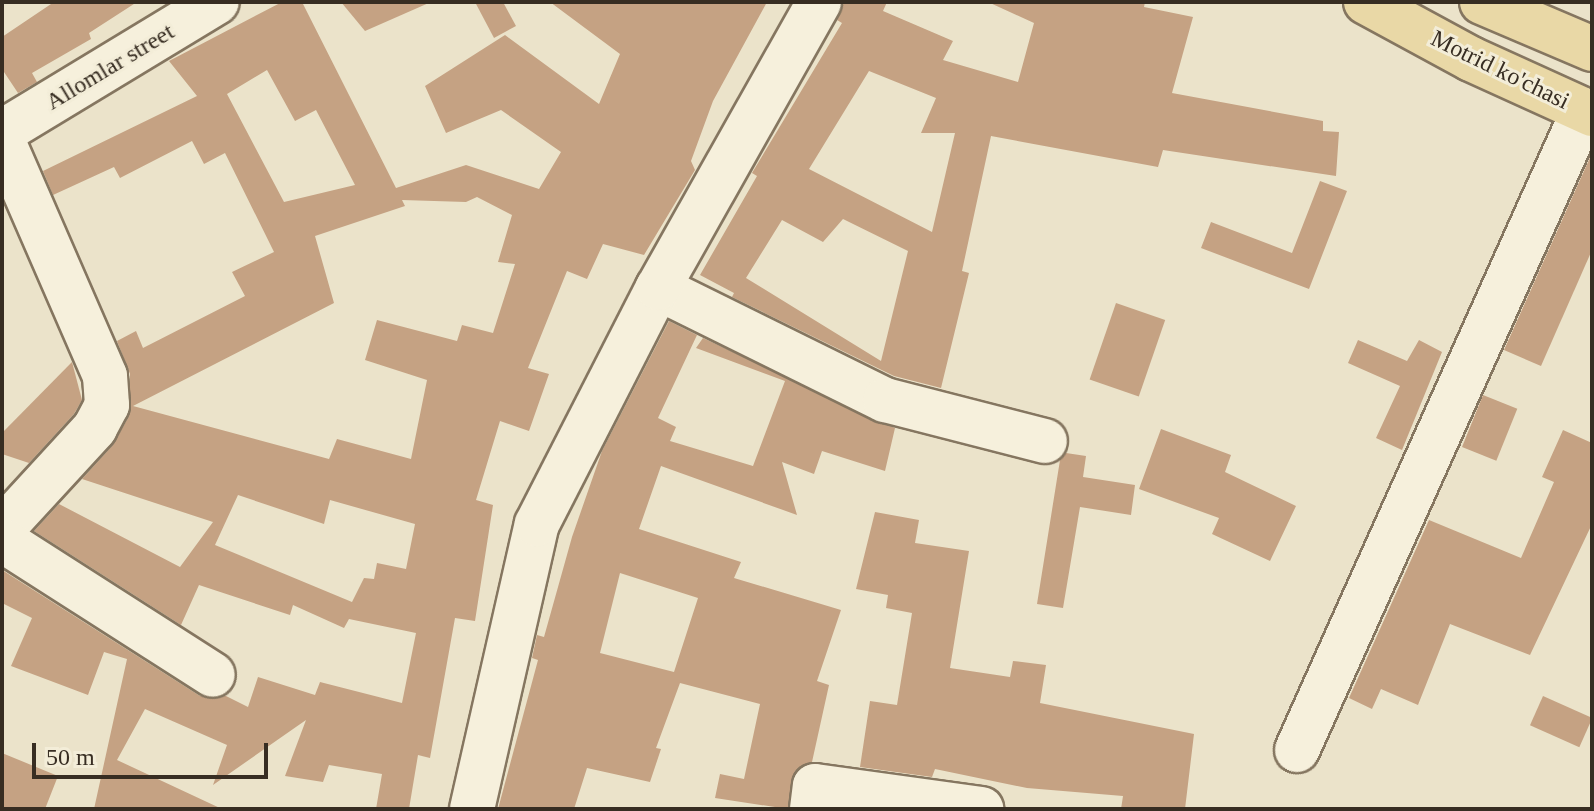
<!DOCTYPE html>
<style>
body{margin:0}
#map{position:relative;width:1594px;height:811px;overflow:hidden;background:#ebe3ca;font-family:"Times New Roman",serif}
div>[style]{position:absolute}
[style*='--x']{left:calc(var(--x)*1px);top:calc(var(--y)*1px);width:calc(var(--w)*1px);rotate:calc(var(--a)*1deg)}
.building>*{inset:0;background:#c5a283;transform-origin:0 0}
.roads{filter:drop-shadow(2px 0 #857660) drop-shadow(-2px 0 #857660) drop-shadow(0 2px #857660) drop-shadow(0 -2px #857660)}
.minor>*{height:44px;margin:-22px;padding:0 22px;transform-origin:22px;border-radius:22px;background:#f6f0dc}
.major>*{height:44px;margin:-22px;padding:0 22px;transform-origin:22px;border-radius:22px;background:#e9d8a6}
span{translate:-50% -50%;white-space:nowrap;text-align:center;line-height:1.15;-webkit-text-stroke:6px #f3edd8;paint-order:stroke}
.street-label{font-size:24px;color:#372d22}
.frame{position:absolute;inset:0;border:4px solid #372d22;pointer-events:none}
.scale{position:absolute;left:32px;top:743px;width:236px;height:36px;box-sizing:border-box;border:4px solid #372d22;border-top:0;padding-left:10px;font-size:24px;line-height:28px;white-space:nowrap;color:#372d22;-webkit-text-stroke:6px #f3edd8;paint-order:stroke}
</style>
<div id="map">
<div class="building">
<div style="clip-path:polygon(54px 2px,137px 2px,89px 33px,91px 39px,32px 73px,37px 82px,18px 93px,2px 69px,2px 37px)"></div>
<div style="clip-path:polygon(evenodd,282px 2px,302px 2px,396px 188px,466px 165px,539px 189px,561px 152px,501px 110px,446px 133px,425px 86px,505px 35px,599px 104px,620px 54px,550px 2px,767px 2px,713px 101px,691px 161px,695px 170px,644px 255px,603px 244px,587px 279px,567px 271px,528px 368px,549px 374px,529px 431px,500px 421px,476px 500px,493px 505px,475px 621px,455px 618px,430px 758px,418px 755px,409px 809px,376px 809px,382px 774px,329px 765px,323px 782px,285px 776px,306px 720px,213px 785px,227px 745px,145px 709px,117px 760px,222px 809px,94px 809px,127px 659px,104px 652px,88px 695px,11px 666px,32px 618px,2px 603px,2px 570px,200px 696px,226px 696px,248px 707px,258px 677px,315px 695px,320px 682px,402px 703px,416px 633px,349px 619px,344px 628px,293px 605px,290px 615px,199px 585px,181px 625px,34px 531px,59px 504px,180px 567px,213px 522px,82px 479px,113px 445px,129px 416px,130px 374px,117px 341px,136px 331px,143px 348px,245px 296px,232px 272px,274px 252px,225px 153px,204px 164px,192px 141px,120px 178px,114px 167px,53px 195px,43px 171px,197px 96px,169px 61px,282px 2px,267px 70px,295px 121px,316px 110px,355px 185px,284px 202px,227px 94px,267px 70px,282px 2px,477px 197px,512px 215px,498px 262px,515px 264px,493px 333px,462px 325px,457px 341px,377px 320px,365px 360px,427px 380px,411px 459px,337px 439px,329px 459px,133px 406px,334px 303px,315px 236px,405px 206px,402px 200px,466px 202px,477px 197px,282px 2px,238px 495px,324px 524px,330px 500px,415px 524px,406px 569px,377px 563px,374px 579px,364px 578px,352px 602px,215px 545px,238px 495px)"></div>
<div style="clip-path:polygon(341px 2px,431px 2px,365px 31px)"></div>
<div style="clip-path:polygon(475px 2px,503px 2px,516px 26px,494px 38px)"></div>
<div style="clip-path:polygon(evenodd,844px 2px,887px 2px,883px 11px,953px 41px,943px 60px,1018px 82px,1034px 23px,988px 2px,1145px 2px,1144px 7px,1193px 17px,1172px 93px,1323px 121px,1323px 131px,1339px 132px,1336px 176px,1163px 150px,1158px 167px,991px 136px,962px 271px,969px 273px,941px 388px,894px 376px,732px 297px,734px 293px,700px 275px,757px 176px,752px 173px,842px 23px,837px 20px,844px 2px,869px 71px,936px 98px,921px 133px,955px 133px,932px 232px,809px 169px,869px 71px,844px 2px,843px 219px,908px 251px,881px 361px,746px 278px,782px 220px,823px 242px,843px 219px)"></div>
<div style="clip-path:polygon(1592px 153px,1592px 250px,1541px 366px,1504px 350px)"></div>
<div style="clip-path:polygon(1320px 181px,1347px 191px,1309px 289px,1201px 248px,1211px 222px,1292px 253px)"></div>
<div style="left:1116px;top:303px;width:52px;height:81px;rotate:19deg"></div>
<div style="clip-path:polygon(evenodd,669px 321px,697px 335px,658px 418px,676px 427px,670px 441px,753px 466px,785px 381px,696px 348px,703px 338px,895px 428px,885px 471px,822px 451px,814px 474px,782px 462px,797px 515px,661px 466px,639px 529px,741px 562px,734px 578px,841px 610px,817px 681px,829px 685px,812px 762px,795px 771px,788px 809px,715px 798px,720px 774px,744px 779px,760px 704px,680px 683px,656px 748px,661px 749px,650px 782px,587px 768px,574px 809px,498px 809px,538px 660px,532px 658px,537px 635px,544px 637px,572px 537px,602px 451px,669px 321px,620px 573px,698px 598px,674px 672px,600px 653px,620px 573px)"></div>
<div style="clip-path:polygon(1358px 340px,1407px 361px,1419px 340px,1442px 352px,1402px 450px,1376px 438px,1400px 386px,1348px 363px)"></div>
<div style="clip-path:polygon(72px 362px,82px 400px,74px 414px,29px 463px,2px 454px,2px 433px)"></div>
<div style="left:1483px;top:395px;width:37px;height:56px;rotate:22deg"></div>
<div style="clip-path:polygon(1161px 429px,1231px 455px,1225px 472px,1296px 506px,1270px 561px,1212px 534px,1219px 518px,1139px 489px)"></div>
<div style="clip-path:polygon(1563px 430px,1592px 443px,1592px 524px,1530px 655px,1450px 624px,1418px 705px,1381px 689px,1372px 709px,1349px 698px,1429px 520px,1521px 558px,1554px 482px,1542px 477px)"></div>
<div style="clip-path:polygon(1066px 453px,1086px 456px,1083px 477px,1135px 485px,1131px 515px,1080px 507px,1063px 608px,1037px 604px,1060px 460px)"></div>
<div style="clip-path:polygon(875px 512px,919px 520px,915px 543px,969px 551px,950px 668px,1010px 677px,1013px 661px,1046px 665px,1040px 703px,1194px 734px,1185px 809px,1121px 809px,1123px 796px,1027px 788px,935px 769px,932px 777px,860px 767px,870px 701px,897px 705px,912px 613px,886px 608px,888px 595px,856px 589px)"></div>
<div style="left:1543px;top:696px;width:54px;height:32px;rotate:24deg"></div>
<div style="clip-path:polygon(2px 753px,58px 776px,45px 809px,2px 809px)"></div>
</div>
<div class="roads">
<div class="minor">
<div style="--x:2;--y:132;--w:251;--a:-31.2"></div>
<div style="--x:2;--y:139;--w:258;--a:66.5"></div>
<div style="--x:105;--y:376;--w:29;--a:86"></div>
<div style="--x:107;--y:405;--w:26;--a:118"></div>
<div style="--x:95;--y:428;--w:137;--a:132.6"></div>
<div style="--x:658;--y:288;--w:253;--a:26.3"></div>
<div style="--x:885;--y:400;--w:165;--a:14.4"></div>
<div style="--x:2;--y:540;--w:250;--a:32.6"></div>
<div style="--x:1297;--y:750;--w:701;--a:-65.85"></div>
<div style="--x:472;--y:809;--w:292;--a:-77.2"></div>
<div style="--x:537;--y:524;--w:265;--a:-62.9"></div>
<div style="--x:658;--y:288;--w:328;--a:-60.6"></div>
<div style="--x:812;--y:809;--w:23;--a:-83"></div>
<div style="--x:815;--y:786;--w:168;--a:7.9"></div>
</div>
<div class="major">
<div style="--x:1366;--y:2;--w:119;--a:28.5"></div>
<div style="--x:1471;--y:59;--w:133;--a:24.4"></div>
<div style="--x:1482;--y:2;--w:120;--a:23.1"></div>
</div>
</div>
<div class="street-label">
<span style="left:110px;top:67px;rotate:-31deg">Allomlar street</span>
<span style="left:1500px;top:70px;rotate:26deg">Motrid ko'chasi</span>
</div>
<div class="frame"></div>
<div class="scale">50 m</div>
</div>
